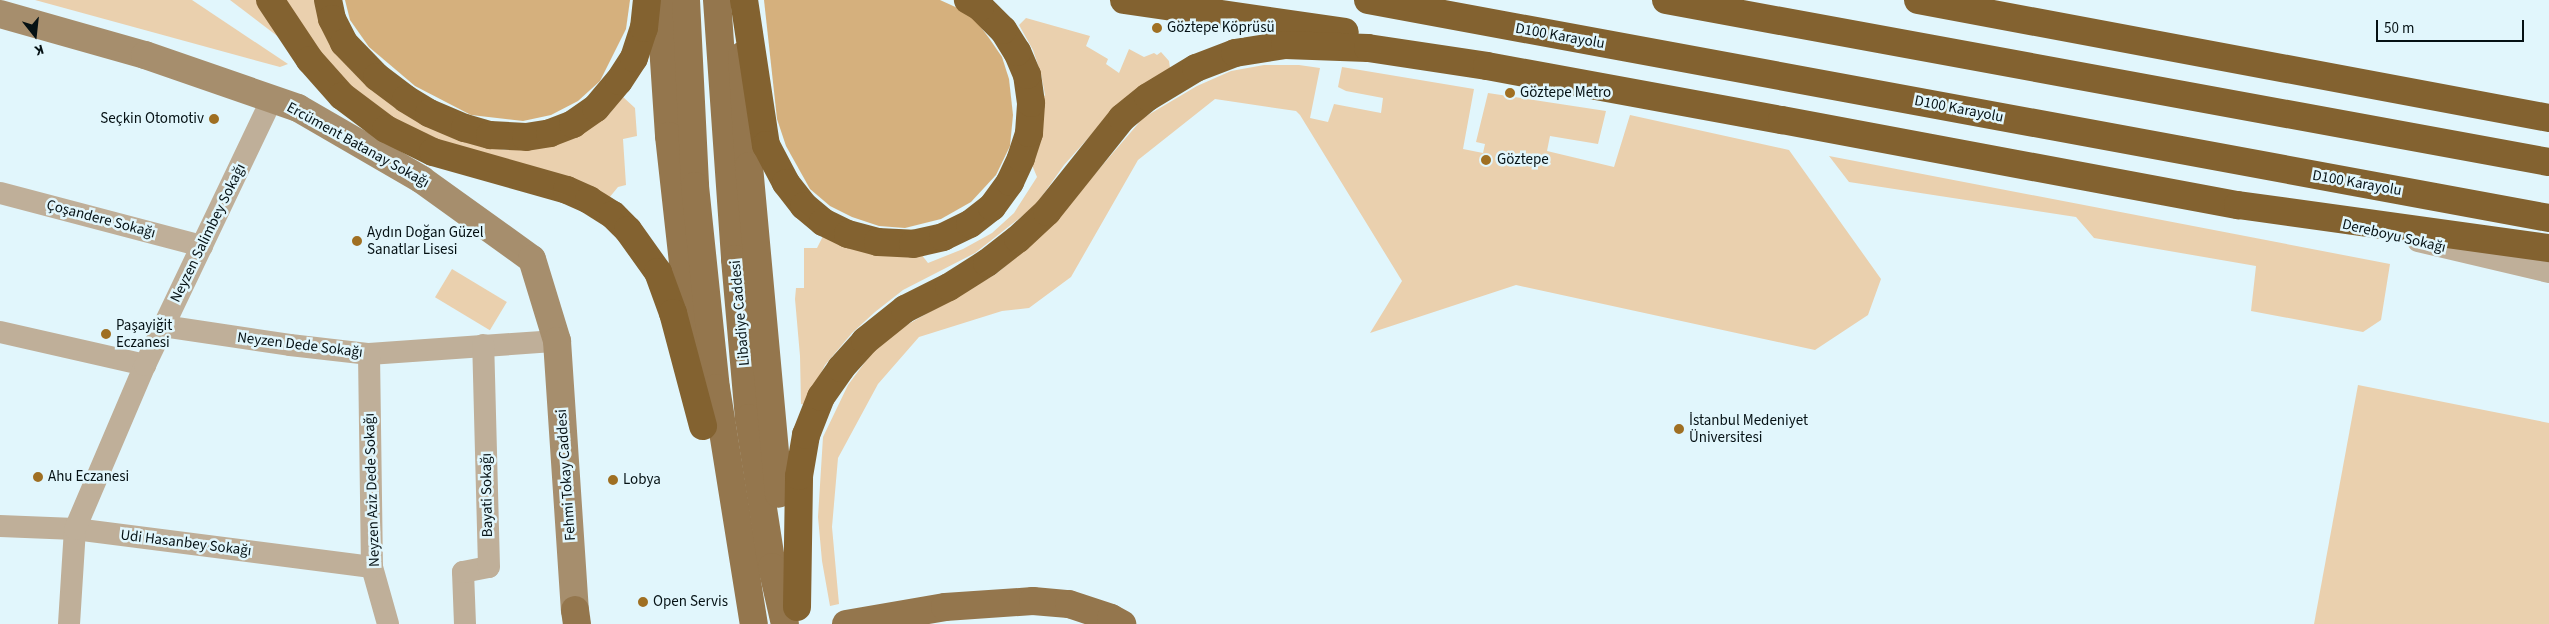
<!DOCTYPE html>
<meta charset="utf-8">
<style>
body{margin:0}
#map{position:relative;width:2549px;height:624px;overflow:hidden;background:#e1f6fc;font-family:"Source Sans 3",sans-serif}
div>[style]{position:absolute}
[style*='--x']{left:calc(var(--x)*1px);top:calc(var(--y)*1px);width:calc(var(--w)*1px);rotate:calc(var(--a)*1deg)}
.green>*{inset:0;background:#ead0ae;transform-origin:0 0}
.forest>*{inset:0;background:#d5b07d}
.street>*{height:22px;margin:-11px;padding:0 11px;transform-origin:11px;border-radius:11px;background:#bfaf99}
.secondary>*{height:28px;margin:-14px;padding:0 14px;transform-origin:14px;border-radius:14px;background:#a68e6d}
.primary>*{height:28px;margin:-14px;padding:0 14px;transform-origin:14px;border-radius:14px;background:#94764d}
.highway>*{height:28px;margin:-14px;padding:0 14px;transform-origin:14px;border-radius:14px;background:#836230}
.dots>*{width:14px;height:14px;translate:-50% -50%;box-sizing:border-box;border:2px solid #e1f6fc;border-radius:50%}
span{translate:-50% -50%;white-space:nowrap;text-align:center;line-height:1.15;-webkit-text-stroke:5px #e1f6fc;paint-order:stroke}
.poi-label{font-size:15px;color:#051114}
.left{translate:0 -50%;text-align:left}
.right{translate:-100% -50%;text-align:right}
.street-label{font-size:15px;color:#051114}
.north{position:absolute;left:10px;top:10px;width:50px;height:50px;-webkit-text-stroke:4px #e1f6fc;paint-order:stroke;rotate:164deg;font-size:14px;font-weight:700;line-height:20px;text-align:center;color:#051114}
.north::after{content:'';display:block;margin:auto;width:18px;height:22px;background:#051114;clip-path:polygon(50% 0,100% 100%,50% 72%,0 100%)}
.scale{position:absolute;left:2376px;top:20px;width:148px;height:22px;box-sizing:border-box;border:2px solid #051114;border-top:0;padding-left:6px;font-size:15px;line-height:18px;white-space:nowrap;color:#051114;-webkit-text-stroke:4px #e1f6fc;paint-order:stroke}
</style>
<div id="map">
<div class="green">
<div style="clip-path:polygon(35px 0,192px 0,288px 64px,280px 67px)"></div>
<div style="clip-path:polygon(230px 0,269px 0,289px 45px)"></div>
<div style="clip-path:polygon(284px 0,314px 0,320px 22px,333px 48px,353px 72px,397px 103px,476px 144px,505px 150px,535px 147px,586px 130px,610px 113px,622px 96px,635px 108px,637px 136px,623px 139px,626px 185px,618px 187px,609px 198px,415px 134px,347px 84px,317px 50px)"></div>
<div style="clip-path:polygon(1026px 18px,1090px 36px,1086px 46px,1108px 59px,1106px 64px,1119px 73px,1129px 49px,1144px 57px,1154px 53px,1157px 55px,1161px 52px,1169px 61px,1170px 68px,1116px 107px,1064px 165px,1035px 206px,975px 253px,903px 290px,875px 312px,852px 333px,825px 365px,805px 405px,801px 404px,800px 356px,795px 299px,796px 288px,804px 288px,804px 248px,817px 248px,824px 234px,921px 254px,928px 263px,963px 249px,992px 233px,1014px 213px,1037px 177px,1032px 165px,1041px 101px,1045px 95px,1041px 74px,1033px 50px,1019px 25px)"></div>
<div style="clip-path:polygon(1264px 65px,1299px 65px,1320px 68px,1310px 118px,1328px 122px,1334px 104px,1381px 113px,1383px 98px,1346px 91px,1338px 87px,1342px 67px,1474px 89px,1463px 149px,1483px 153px,1485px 144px,1476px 142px,1488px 93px,1606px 111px,1598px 144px,1550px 136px,1547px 151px,1614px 167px,1630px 115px,1789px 150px,1881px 279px,1868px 315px,1815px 350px,1516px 285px,1370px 333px,1402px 281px,1300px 115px,1296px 111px,1215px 99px,1138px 160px,1071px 277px,1029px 308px,1002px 311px,919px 337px,878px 384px,838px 458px,832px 527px,839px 604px,830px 606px,822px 561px,818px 517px,823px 437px,848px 385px,877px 346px,905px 326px,996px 274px,1044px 233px,1143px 118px,1197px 86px,1231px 71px)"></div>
<div style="clip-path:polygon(1829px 156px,2390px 264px,2381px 320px,2363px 332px,2251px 311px,2256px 266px,2094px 238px,2076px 217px,1849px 182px)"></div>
<div style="left:452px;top:269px;width:64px;height:33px;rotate:31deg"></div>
<div style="clip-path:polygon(2358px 385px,2549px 423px,2549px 624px,2314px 624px)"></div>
</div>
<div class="forest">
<div style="clip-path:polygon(345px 0,630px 0,626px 29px,600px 81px,578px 101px,551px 115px,523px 121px,471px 115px,415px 86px,369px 47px,350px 20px)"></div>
<div style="clip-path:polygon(764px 0,940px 0,962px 10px,977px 22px,989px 38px,1002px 57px,1009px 79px,1013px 115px,1010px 146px,996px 175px,971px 202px,941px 219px,905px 228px,879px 226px,852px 217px,830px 206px,810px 189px,786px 146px,777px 119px)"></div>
</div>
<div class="street">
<div style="--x:0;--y:193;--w:209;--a:14.7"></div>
<div style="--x:2418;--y:241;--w:135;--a:13.3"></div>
<div style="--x:163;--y:326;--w:128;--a:8.5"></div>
<div style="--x:290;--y:345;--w:80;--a:6.5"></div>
<div style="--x:369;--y:354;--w:188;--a:-4"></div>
<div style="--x:0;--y:332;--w:149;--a:12.8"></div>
<div style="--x:369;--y:354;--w:213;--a:89.2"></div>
<div style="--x:372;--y:567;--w:59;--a:74.3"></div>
<div style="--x:0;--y:526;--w:75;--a:2.3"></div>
<div style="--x:75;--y:529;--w:299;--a:7.3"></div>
<div style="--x:69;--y:624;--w:95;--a:-86.4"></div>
<div style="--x:75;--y:529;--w:178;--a:-66.9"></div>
<div style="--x:145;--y:365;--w:295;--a:-64.5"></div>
<div style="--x:465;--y:624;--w:52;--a:-92.2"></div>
<div style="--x:463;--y:572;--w:26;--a:-11"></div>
<div style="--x:489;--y:567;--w:222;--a:-91.5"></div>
</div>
<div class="secondary">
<div style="--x:0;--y:14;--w:151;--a:15.8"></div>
<div style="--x:145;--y:55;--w:162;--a:19.1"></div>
<div style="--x:298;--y:108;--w:143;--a:30.1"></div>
<div style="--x:422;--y:180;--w:135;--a:35.7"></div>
<div style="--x:532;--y:259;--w:86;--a:73"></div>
<div style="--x:557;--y:341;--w:270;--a:86.2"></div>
</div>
<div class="primary">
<div style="--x:660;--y:0;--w:136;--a:86.2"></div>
<div style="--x:669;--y:136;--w:220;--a:83.7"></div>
<div style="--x:686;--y:0;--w:186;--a:87.2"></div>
<div style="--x:695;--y:186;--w:203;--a:84.1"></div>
<div style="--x:716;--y:388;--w:239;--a:80.9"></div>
<div style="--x:717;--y:0;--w:260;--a:86"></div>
<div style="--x:735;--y:259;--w:160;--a:85"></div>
<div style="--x:749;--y:418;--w:151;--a:81.2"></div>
<div style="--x:772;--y:567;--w:58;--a:77.2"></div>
<div style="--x:742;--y:56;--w:110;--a:86.4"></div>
<div style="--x:749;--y:166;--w:329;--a:84.8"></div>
<div style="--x:575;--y:610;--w:14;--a:82"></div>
<div style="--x:846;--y:624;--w:100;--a:-9.7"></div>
<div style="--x:945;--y:607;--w:88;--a:-3.9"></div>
<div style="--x:1033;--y:601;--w:36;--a:5"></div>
<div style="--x:1069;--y:604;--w:44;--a:18.4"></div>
<div style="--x:1111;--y:618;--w:13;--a:29"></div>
</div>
<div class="highway">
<div style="--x:270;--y:0;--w:72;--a:56.3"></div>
<div style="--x:310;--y:60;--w:48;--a:48.4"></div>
<div style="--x:342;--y:96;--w:55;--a:36.9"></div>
<div style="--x:386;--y:129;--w:52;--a:26.1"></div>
<div style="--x:433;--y:152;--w:139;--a:15.8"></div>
<div style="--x:567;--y:190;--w:24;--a:24"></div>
<div style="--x:589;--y:200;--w:28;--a:32"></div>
<div style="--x:613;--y:215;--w:21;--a:45"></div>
<div style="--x:628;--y:230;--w:52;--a:54.5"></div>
<div style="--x:658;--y:272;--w:44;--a:69.9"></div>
<div style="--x:673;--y:313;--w:117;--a:75.1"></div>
<div style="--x:328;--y:0;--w:19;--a:78"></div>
<div style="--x:332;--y:19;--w:27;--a:63"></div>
<div style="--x:344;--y:43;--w:47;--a:45.9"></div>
<div style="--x:377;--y:77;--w:36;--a:37"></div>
<div style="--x:406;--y:99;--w:27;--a:31"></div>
<div style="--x:429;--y:113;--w:39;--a:23"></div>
<div style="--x:465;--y:128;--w:26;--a:16"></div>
<div style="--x:490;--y:135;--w:36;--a:3"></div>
<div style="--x:526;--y:137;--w:24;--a:-9"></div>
<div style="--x:550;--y:133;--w:25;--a:-21"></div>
<div style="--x:573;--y:124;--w:28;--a:-35"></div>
<div style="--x:596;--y:108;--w:35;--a:-50"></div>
<div style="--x:619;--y:81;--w:27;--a:-57"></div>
<div style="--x:634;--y:58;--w:32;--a:-72"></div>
<div style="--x:644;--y:28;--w:28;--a:-84"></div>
<div style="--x:744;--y:0;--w:147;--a:81.4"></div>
<div style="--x:766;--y:145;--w:43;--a:62.2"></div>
<div style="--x:786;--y:183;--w:29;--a:52"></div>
<div style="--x:804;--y:206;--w:25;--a:40"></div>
<div style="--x:823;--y:222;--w:28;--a:26"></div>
<div style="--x:848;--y:234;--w:31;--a:15"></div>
<div style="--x:878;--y:242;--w:35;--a:3"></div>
<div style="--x:913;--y:244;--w:31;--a:-13"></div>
<div style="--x:943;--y:237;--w:30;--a:-26"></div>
<div style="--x:970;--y:224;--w:28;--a:-38"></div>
<div style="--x:992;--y:207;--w:31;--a:-54"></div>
<div style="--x:1010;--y:182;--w:26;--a:-65"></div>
<div style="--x:1021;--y:158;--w:26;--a:-72"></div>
<div style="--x:1029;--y:133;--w:30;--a:-86"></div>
<div style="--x:1031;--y:103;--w:28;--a:-98"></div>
<div style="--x:1027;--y:75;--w:25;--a:-113"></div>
<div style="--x:1017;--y:52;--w:26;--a:-122"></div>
<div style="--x:1003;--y:30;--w:33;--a:-135"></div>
<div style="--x:980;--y:7;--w:14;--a:-150"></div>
<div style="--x:1124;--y:0;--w:223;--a:8.2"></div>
<div style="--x:1368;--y:0;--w:1201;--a:10.46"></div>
<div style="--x:1666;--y:0;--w:898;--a:10.4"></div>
<div style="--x:1918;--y:0;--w:642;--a:10.59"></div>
<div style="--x:797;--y:607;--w:131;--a:-89.1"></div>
<div style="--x:799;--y:476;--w:42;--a:-80.3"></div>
<div style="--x:806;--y:435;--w:41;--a:-68.5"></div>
<div style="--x:821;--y:397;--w:35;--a:-55"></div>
<div style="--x:841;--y:368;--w:36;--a:-48"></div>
<div style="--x:865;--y:341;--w:51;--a:-38.7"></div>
<div style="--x:905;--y:309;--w:49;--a:-26.6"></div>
<div style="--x:949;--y:287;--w:45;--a:-32.3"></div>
<div style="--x:987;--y:263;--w:39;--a:-38"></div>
<div style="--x:1018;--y:239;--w:40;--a:-43"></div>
<div style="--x:1047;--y:212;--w:120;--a:-51.4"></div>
<div style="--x:1122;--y:118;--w:33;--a:-39"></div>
<div style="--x:1148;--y:97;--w:56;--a:-31.1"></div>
<div style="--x:1196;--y:68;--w:42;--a:-21"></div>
<div style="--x:1235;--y:53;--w:51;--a:-9.1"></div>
<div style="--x:1285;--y:45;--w:83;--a:2.1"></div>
<div style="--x:1368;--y:48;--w:120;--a:8.6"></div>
<div style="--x:1487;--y:66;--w:300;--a:10.4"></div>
<div style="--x:1782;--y:120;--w:464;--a:10.6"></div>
<div style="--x:2238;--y:205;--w:314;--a:7.9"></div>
</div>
<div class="dots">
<div style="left:1157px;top:28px;background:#9f6f22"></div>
<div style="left:1510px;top:93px;background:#9f6f22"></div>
<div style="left:214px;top:119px;background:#9f6f22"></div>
<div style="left:1486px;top:160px;background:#9f6f22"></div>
<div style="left:357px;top:241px;background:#9f6f22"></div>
<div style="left:106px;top:334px;background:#9f6f22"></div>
<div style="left:1679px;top:429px;background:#9f6f22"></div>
<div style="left:38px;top:477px;background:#9f6f22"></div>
<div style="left:613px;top:480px;background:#9f6f22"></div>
<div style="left:643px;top:602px;background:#9f6f22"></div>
</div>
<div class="poi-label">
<span class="left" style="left:1167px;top:28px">Göztepe Köprüsü</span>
<span class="left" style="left:1520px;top:93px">Göztepe Metro</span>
<span class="right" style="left:204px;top:119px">Seçkin Otomotiv</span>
<span class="left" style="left:1497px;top:160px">Göztepe</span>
<span class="left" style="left:367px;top:241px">Aydın Doğan Güzel<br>Sanatlar Lisesi</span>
<span class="left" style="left:116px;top:334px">Paşayiğit<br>Eczanesi</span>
<span class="left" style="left:1689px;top:429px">İstanbul Medeniyet<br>Üniversitesi</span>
<span class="left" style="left:48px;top:477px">Ahu Eczanesi</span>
<span class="left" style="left:623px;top:480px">Lobya</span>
<span class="left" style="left:653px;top:602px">Open Servis</span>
</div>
<div class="street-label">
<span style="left:1560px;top:36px;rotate:10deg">D100 Karayolu</span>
<span style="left:1959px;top:109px;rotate:11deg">D100 Karayolu</span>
<span style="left:358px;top:145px;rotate:29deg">Ercüment Batanay Sokağı</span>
<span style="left:2357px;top:183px;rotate:10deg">D100 Karayolu</span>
<span style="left:101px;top:219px;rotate:15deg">Çoşandere Sokağı</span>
<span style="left:208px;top:233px;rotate:-64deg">Neyzen Salimbey Sokağı</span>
<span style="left:2394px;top:236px;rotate:13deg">Dereboyu Sokağı</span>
<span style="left:740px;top:313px;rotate:-95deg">Libadiye Caddesi</span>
<span style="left:300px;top:345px;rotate:7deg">Neyzen Dede Sokağı</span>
<span style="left:566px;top:475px;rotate:-94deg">Fehmi Tokay Caddesi</span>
<span style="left:372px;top:490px;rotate:-92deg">Neyzen Aziz Dede Sokağı</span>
<span style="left:487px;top:495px;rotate:-91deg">Bayati Sokağı</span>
<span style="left:186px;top:543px;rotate:7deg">Udi Hasanbey Sokağı</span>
</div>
<div class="north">K</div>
<div class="scale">50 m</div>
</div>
